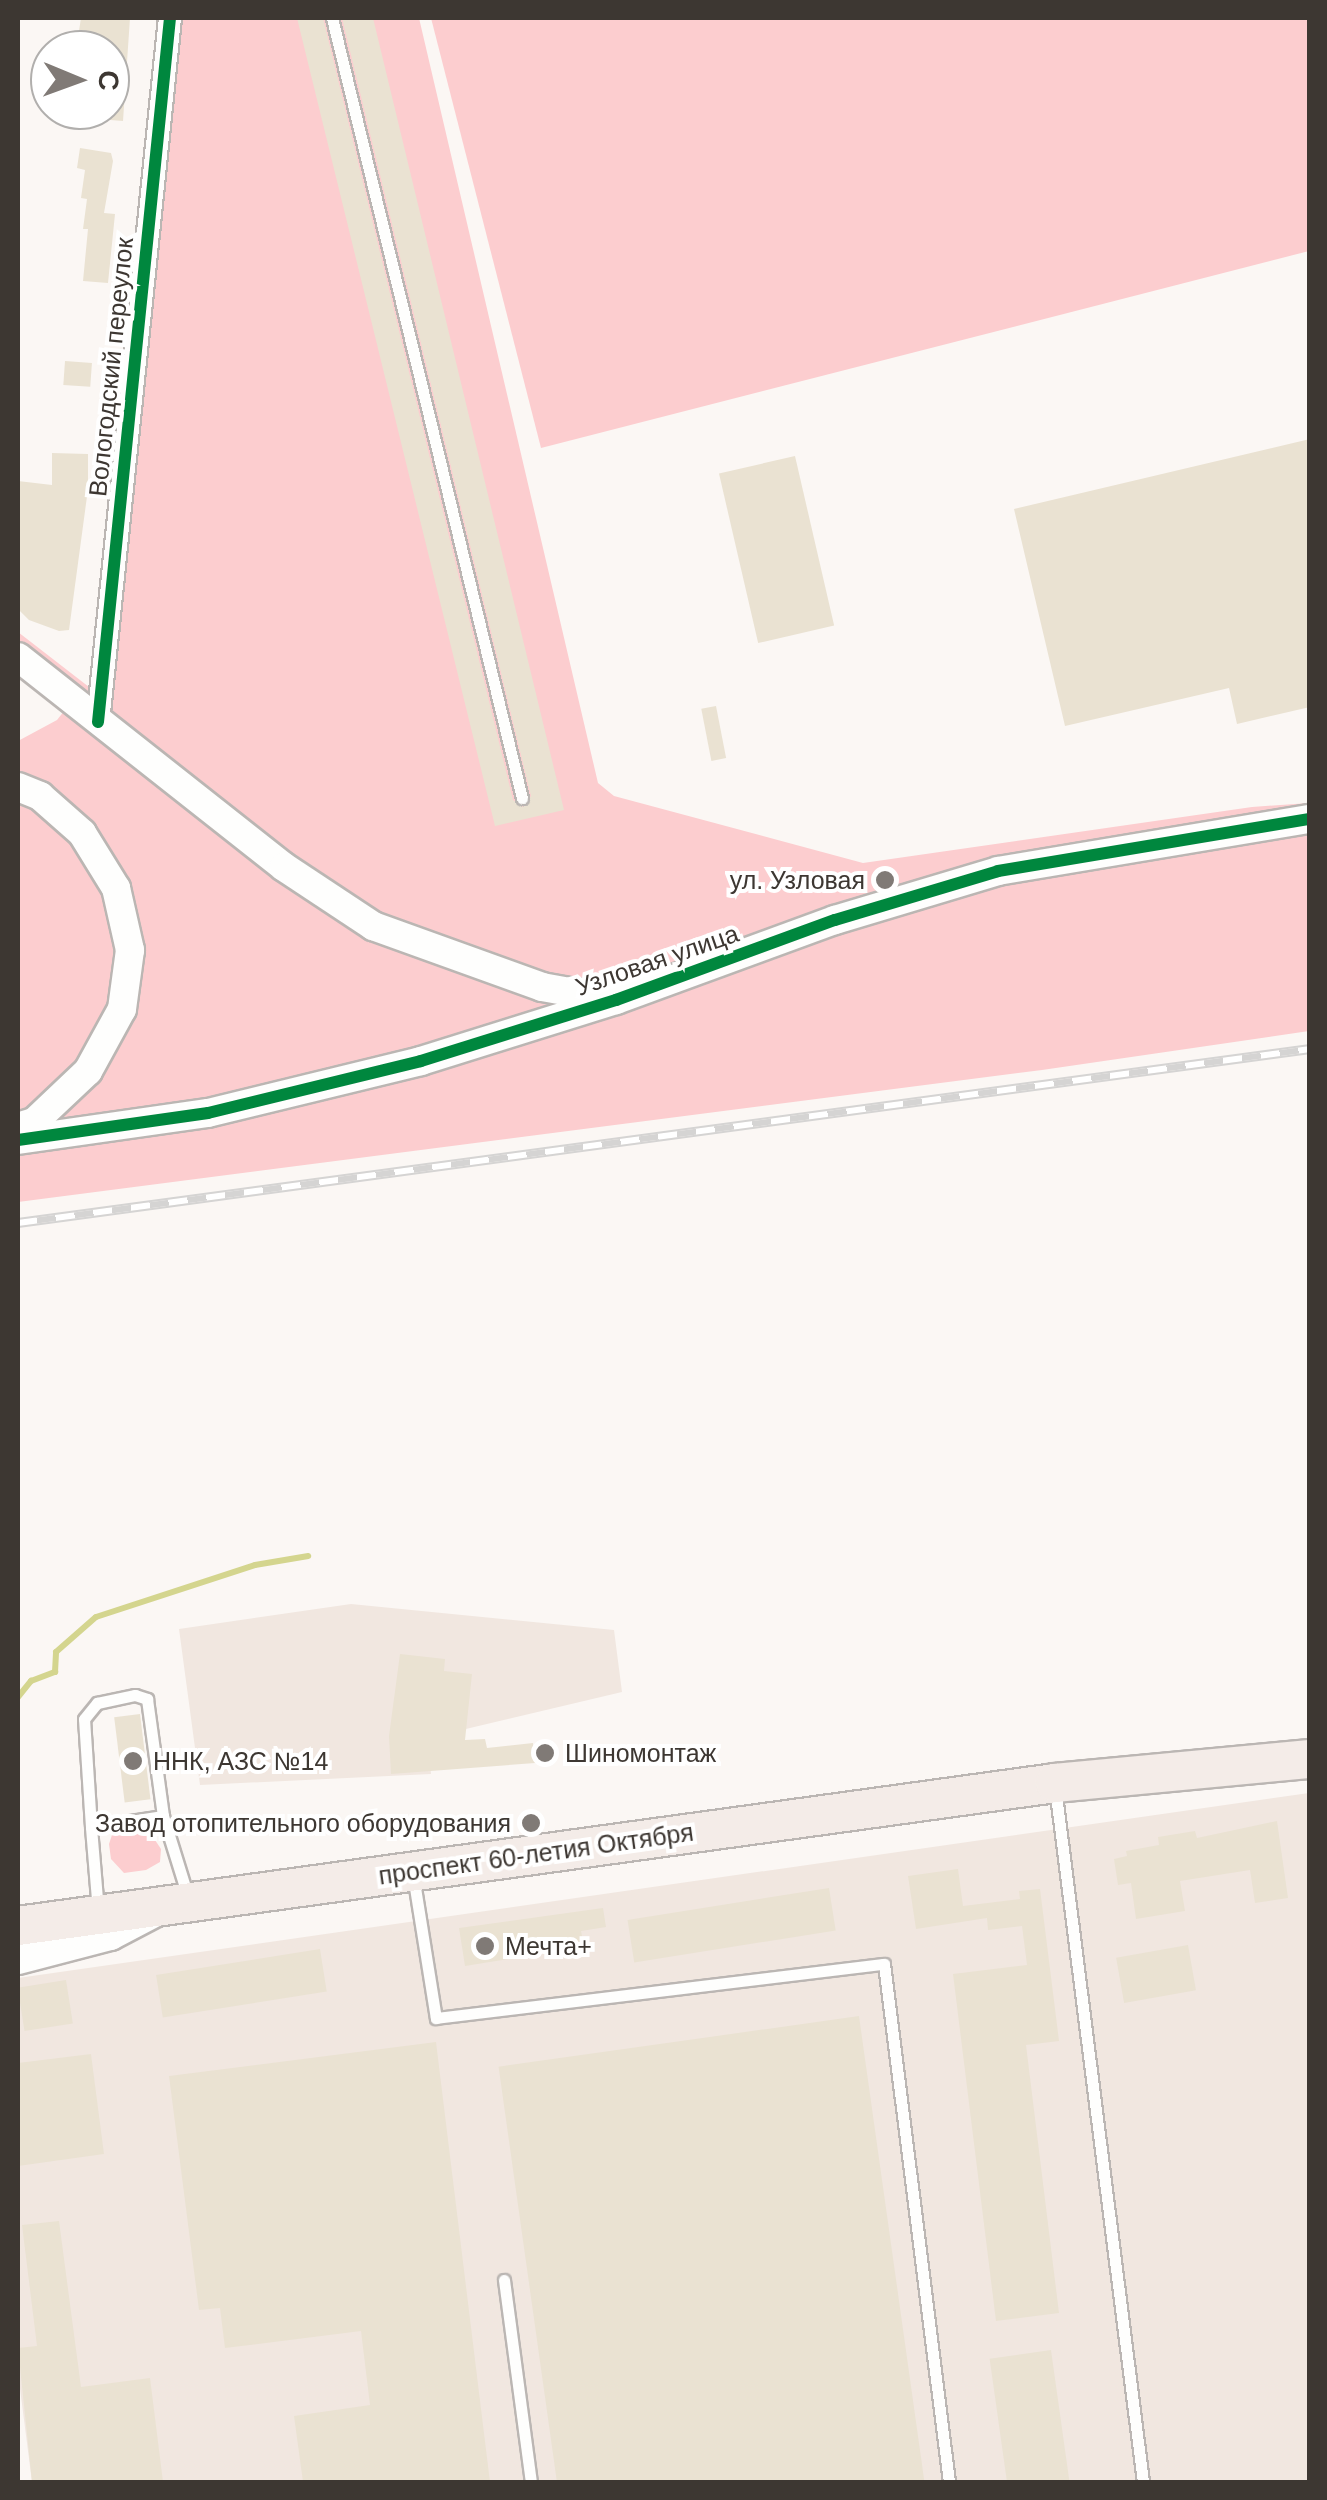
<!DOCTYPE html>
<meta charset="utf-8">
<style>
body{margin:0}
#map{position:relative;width:1327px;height:2500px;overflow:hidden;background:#fbf7f4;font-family:Arial,sans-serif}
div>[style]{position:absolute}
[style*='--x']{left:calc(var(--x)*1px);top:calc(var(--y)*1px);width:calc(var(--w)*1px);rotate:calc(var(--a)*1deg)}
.built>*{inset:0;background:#f1e7e0}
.green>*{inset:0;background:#fccdcf}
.stream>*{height:6px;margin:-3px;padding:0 3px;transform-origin:3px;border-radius:3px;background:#d4d58e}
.building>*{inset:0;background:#eae2d2;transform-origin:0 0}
.roads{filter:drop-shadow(2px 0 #bbb6b3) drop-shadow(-2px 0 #bbb6b3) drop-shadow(0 2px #bbb6b3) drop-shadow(0 -2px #bbb6b3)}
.service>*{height:11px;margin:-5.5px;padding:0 5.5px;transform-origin:5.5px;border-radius:5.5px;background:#fefefd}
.minor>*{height:22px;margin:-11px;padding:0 11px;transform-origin:11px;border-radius:11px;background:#fefefd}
.tertiary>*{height:28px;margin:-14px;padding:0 14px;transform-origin:14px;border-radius:14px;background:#fefefd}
.secondary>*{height:32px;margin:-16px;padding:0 16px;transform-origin:16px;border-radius:16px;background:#fefefd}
.trunk>*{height:38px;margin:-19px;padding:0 19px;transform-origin:19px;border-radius:19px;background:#f4ece8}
.rail>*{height:10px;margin-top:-5px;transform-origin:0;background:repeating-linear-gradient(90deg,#fff 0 19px,#d5d4d3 0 38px);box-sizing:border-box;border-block:2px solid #d5d4d3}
.cycleway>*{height:12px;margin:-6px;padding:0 6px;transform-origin:6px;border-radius:6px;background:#00873e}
.dots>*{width:28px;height:28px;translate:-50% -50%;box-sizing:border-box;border:5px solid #fff;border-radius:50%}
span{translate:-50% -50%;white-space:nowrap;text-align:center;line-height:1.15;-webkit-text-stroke:8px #fff;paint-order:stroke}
.street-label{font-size:25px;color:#3d3732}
.poi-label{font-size:25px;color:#3d3732}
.right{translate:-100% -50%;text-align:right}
.left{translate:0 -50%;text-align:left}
.frame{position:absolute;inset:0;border:20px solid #3d3732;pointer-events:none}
.north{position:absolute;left:30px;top:30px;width:100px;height:100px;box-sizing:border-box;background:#fff;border:2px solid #b1afad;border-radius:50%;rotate:91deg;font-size:28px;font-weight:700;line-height:40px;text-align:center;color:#3d3732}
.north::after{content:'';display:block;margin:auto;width:35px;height:45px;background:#807a76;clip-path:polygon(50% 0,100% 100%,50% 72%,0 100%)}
</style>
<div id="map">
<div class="built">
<div style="clip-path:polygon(351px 1604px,614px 1630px,622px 1692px,428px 1738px,431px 1774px,200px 1785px,179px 1629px)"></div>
<div style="clip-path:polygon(1309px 1793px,1309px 2482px,32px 2482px,18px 2373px,18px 1978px)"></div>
</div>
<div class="green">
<div style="clip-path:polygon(160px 18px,419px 18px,598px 783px,614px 796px,863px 863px,1252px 807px,1309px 803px,1309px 1031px,1042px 1070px,18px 1202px,18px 741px,57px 720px,72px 701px,18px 657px,18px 632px,89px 687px)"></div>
<div style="clip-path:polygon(431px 18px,1309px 18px,1309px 251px,541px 448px)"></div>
<div style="clip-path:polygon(121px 1828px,138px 1829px,153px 1837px,161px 1849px,160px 1862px,146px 1870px,124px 1873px,111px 1859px,109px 1844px,113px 1832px)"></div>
</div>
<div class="stream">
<div style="--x:18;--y:1697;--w:21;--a:-51"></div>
<div style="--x:31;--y:1681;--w:26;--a:-21"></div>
<div style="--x:55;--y:1672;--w:20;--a:-87"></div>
<div style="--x:56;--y:1652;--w:53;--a:-41.2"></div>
<div style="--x:96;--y:1617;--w:167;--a:-18.1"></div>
<div style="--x:255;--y:1565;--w:54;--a:-9.6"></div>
</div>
<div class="building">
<div style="clip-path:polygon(81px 18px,130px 18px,123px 121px,110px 120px,110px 50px,76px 50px)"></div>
<div style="clip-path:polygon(297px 18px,323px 18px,513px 800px,523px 807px,531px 796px,342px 18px,373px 18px,564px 810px,495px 826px)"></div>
<div style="clip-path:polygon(80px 148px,111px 153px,113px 161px,104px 213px,115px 214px,108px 283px,83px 281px,88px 229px,83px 229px,87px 199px,81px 198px,85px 170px,77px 168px)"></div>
<div style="left:65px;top:361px;width:27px;height:24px;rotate:4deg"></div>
<div style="clip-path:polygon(1310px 439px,1310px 707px,1237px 724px,1229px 688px,1065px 726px,1014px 509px)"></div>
<div style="clip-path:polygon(52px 453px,88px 454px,88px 489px,69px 630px,59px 631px,29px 620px,18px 609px,18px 481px,52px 485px)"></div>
<div style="left:795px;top:456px;width:174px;height:78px;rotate:77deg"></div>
<div style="left:716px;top:706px;width:53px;height:15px;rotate:79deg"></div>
<div style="clip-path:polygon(400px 1654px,445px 1659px,444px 1671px,472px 1674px,465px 1740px,485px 1739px,487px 1748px,533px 1743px,535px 1763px,391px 1774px,389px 1736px)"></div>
<div style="left:140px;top:1714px;width:86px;height:26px;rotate:83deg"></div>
<div style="clip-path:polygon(1277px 1821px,1288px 1898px,1255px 1903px,1250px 1870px,1180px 1881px,1185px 1911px,1136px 1919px,1131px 1883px,1118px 1885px,1114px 1859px,1127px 1856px,1126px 1851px,1159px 1845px,1158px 1837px,1195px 1831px,1197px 1838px)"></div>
<div style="clip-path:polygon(958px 1869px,963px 1906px,1020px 1899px,1019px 1891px,1040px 1889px,1059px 2041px,1026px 2045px,1059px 2313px,996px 2321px,953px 1974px,1027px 1965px,1022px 1926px,988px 1930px,987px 1918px,916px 1929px,908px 1876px)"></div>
<div style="left:829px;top:1888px;width:43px;height:204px;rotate:81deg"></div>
<div style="clip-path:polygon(603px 1908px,606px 1927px,581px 1931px,584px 1947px,465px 1966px,459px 1928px)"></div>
<div style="left:1188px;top:1945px;width:46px;height:73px;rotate:80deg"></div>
<div style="left:320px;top:1949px;width:43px;height:166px;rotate:81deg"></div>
<div style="left:66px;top:1980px;width:44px;height:49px;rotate:81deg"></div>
<div style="left:859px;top:2016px;width:470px;height:364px;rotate:82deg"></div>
<div style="clip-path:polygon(436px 2042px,490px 2482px,303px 2482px,294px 2416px,370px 2405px,361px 2331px,225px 2348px,220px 2308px,199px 2310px,169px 2076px)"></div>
<div style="clip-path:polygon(91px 2054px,104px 2154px,18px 2166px,18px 2063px)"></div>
<div style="clip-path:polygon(59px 2221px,81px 2387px,150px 2378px,163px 2482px,32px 2482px,18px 2348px,37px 2346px,22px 2225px)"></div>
<div style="left:1051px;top:2350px;width:133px;height:62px;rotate:82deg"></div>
</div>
<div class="roads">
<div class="service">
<div style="--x:332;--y:18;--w:803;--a:76.31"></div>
<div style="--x:1055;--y:1787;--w:701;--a:82.78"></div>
<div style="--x:91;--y:1827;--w:108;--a:-93.7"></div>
<div style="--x:84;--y:1719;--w:21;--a:-51"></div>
<div style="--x:97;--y:1703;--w:39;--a:-12"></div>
<div style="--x:135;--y:1695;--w:13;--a:18"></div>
<div style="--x:147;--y:1699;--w:118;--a:82.2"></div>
<div style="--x:413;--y:1875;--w:145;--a:80.9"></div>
<div style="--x:436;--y:2018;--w:451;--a:-6.9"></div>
<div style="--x:884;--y:1964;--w:522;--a:82.85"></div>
<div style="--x:98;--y:1911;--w:84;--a:-94.8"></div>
<div style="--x:91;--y:1827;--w:73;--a:-8.7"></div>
<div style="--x:163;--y:1816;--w:85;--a:72.8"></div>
<div style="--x:504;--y:2280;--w:204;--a:82.4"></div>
</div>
<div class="minor">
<div style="--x:98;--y:722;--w:708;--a:-84.16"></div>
</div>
<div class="tertiary">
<div style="--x:18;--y:657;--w:339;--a:38.3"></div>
<div style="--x:284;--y:867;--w:107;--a:33.5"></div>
<div style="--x:373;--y:926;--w:180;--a:19.8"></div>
<div style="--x:542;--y:987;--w:68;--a:10.2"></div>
<div style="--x:18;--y:787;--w:24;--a:22"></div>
<div style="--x:40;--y:796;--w:56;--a:41.4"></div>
<div style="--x:82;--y:833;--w:65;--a:58.3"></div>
<div style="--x:116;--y:888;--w:64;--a:77.3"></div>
<div style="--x:130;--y:950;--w:60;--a:97.7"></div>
<div style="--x:122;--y:1009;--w:71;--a:118.7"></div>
<div style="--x:88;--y:1071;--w:74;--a:136.6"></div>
<div style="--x:34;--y:1122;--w:17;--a:163"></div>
<div style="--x:18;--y:1140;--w:192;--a:-8.1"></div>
<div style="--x:208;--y:1113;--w:219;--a:-13.7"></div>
<div style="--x:421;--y:1061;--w:204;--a:-17.4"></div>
<div style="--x:616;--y:1000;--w:233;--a:-20.1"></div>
<div style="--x:835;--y:920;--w:170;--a:-16.7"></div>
<div style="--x:998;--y:871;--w:316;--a:-9.5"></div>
</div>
<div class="secondary">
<div style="--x:18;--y:1958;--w:95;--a:-14.6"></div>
<div style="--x:110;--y:1934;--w:50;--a:-27.6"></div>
</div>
<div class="trunk">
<div style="--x:18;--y:1926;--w:1047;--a:-7.85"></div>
<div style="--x:1055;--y:1783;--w:256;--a:-5.4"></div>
</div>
</div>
<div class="rail">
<div style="--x:18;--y:1223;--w:1304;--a:-7.67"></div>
</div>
<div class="cycleway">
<div style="--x:98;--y:722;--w:708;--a:-84.16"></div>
<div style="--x:18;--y:1140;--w:192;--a:-8.1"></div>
<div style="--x:208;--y:1113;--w:219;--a:-13.7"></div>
<div style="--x:421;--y:1061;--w:204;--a:-17.4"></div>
<div style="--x:616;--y:1000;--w:233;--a:-20.1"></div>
<div style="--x:835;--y:920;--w:170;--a:-16.7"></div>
<div style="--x:998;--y:871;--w:316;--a:-9.5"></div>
</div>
<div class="dots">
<div style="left:885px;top:880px;background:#807a76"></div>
<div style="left:545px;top:1753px;background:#807a76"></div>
<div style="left:133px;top:1761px;background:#807a76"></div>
<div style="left:531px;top:1823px;background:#807a76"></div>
<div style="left:485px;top:1946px;background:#807a76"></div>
</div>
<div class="street-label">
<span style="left:111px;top:367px;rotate:-84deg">Вологодский переулок</span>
<span style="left:657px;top:960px;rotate:-19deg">Узловая улица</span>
<span style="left:536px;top:1854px;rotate:-8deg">проспект 60-летия Октября</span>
</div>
<div class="poi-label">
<span class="right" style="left:865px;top:880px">ул. Узловая</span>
<span class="left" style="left:565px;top:1753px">Шиномонтаж</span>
<span class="left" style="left:153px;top:1761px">ННК, АЗС №14</span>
<span class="right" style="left:511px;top:1823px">Завод отопительного оборудования</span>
<span class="left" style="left:505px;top:1946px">Мечта+</span>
</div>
<div class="frame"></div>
<div class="north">С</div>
</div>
